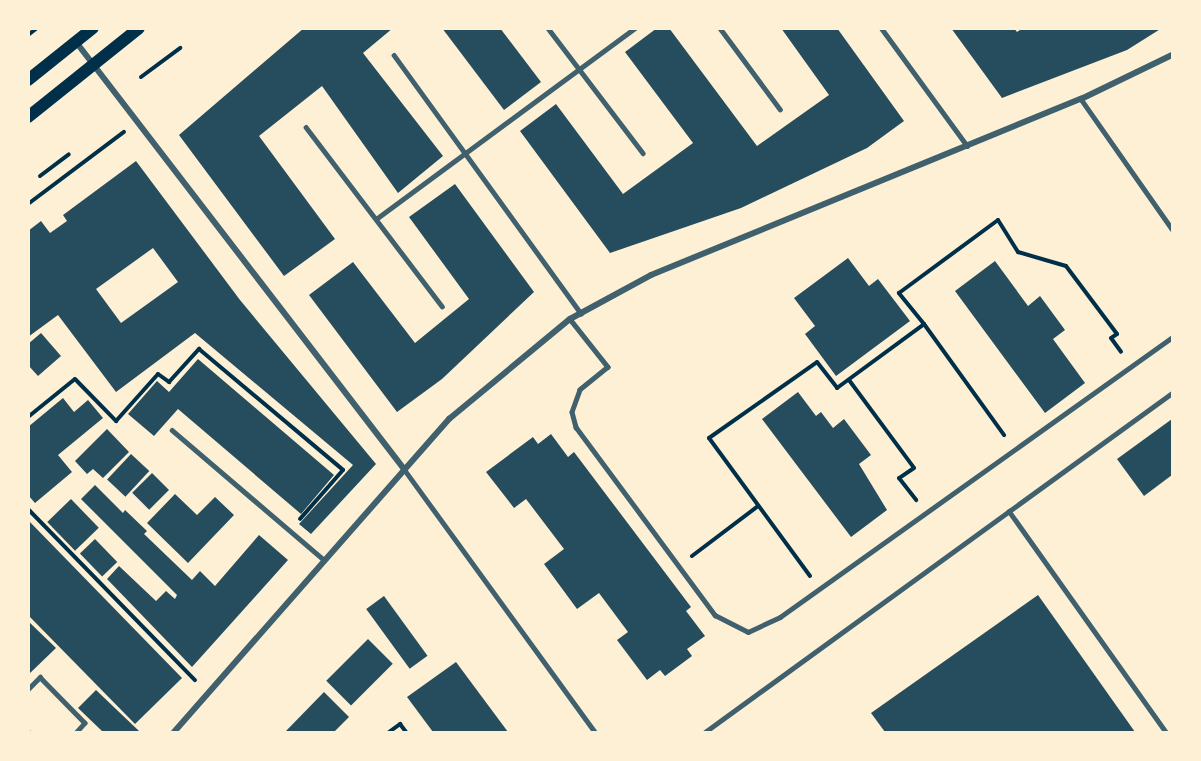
<!DOCTYPE html>
<style>
body{margin:0}
#map{position:relative;width:1201px;height:761px;overflow:hidden;background:#fdf0d5;font-family:Barlow,sans-serif}
div>[style]{position:absolute}
[style*='--x']{left:calc(var(--x)*1px);top:calc(var(--y)*1px);width:calc(var(--w)*1px);rotate:calc(var(--a)*1deg)}
.building>*{inset:0;background:#264d5e;transform-origin:0 0}
.path>*{height:4px;margin:-2px;padding:0 2px;transform-origin:2px;border-radius:2px;background:#003049}
.service>*{height:4.5px;margin:-2.25px;padding:0 2.25px;transform-origin:2.25px;border-radius:2.25px;background:#3f606c}
.pedestrian>*{height:5px;margin:-2.5px;padding:0 2.5px;transform-origin:2.5px;border-radius:2.5px;background:#3f606c}
.minor>*{height:6px;margin:-3px;padding:0 3px;transform-origin:3px;border-radius:3px;background:#3f606c}
.secondary>*{height:12px;margin:-6px;padding:0 6px;transform-origin:6px;border-radius:6px;background:#003049}
span{translate:-50% -50%;white-space:nowrap;text-align:center;line-height:1.15;-webkit-text-stroke:6px #fdf0d5;paint-order:stroke}
.frame{position:absolute;inset:0;border:30px solid #fdf0d5;pointer-events:none}
</style>
<div id="map">
<div class="building">
<div style="clip-path:polygon(304px 28px,393px 28px,363px 53px,443px 156px,398px 193px,322px 86px,259px 136px,335px 239px,284px 276px,179px 135px)"></div>
<div style="clip-path:polygon(442px 28px,500px 28px,541px 82px,504px 110px)"></div>
<div style="clip-path:polygon(657px 28px,669px 28px,757px 146px,829px 95px,781px 28px,837px 28px,904px 121px,867px 148px,741px 208px,610px 253px,520px 131px,556px 104px,623px 194px,693px 143px,625px 52px)"></div>
<div style="clip-path:polygon(951px 28px,1014px 28px,1017px 32px,1023px 28px,1162px 28px,1127px 50px,1002px 98px)"></div>
<div style="clip-path:polygon(evenodd,136px 161px,240px 300px,376px 464px,311px 534px,299px 524px,353px 465px,195px 333px,116px 392px,58px 315px,28px 337px,28px 231px,41px 221px,50px 233px,67px 221px,63px 215px,136px 161px,153px 248px,178px 282px,121px 323px,96px 289px,153px 248px)"></div>
<div style="clip-path:polygon(455px 184px,534px 292px,442px 379px,397px 412px,309px 295px,353px 262px,415px 343px,469px 299px,409px 217px)"></div>
<div style="clip-path:polygon(848px 258px,869px 286px,878px 279px,910px 321px,836px 376px,805px 334px,815px 326px,794px 298px)"></div>
<div style="clip-path:polygon(995px 261px,1028px 306px,1040px 296px,1065px 330px,1053px 339px,1085px 383px,1045px 413px,955px 291px)"></div>
<div style="clip-path:polygon(41px 333px,61px 356px,38px 376px,28px 365px,28px 344px)"></div>
<div style="clip-path:polygon(198px 359px,334px 475px,301px 514px,178px 409px,154px 436px,128px 414px,157px 381px,169px 392px)"></div>
<div style="clip-path:polygon(798px 392px,816px 416px,821px 412px,833px 428px,844px 419px,871px 455px,859px 464px,887px 510px,851px 537px,762px 419px)"></div>
<div style="clip-path:polygon(63px 398px,74px 412px,88px 400px,103px 418px,58px 455px,72px 472px,35px 503px,28px 495px,28px 427px)"></div>
<div style="clip-path:polygon(1172px 419px,1172px 475px,1144px 496px,1117px 459px)"></div>
<div style="clip-path:polygon(107px 429px,129px 452px,103px 478px,93px 469px,87px 474px,75px 461px)"></div>
<div style="clip-path:polygon(551px 434px,568px 457px,574px 452px,691px 607px,686px 611px,705px 636px,687px 649px,692px 656px,665px 676px,660px 670px,647px 680px,617px 640px,628px 632px,599px 593px,577px 609px,544px 564px,564px 549px,526px 499px,514px 508px,486px 472px,533px 437px,538px 444px)"></div>
<div style="left:131px;top:454px;width:25px;height:35px;rotate:43deg"></div>
<div style="left:152px;top:473px;width:24px;height:28px;rotate:45deg"></div>
<div style="clip-path:polygon(95px 485px,123px 513px,125px 510px,147px 531px,144px 534px,192px 580px,200px 571px,215px 586px,259px 535px,288px 560px,192px 667px,107px 579px,119px 566px,156px 601px,166px 591px,175px 599px,177px 595px,81px 499px)"></div>
<div style="clip-path:polygon(175px 494px,197px 515px,215px 497px,234px 515px,188px 563px,147px 523px)"></div>
<div style="left:71px;top:499px;width:40px;height:33px;rotate:46deg"></div>
<div style="clip-path:polygon(28px 520px,182px 678px,135px 724px,28px 615px)"></div>
<div style="left:95px;top:539px;width:32px;height:21px;rotate:46deg"></div>
<div style="clip-path:polygon(1038px 595px,1135px 732px,885px 732px,871px 713px)"></div>
<div style="left:384px;top:596px;width:74px;height:22px;rotate:54deg"></div>
<div style="clip-path:polygon(28px 621px,56px 648px,28px 675px)"></div>
<div style="left:368px;top:639px;width:35px;height:59px;rotate:45deg"></div>
<div style="clip-path:polygon(456px 662px,508px 732px,433px 732px,407px 697px)"></div>
<div style="clip-path:polygon(96px 690px,139px 731px,138px 732px,103px 732px,78px 708px)"></div>
<div style="clip-path:polygon(324px 692px,349px 717px,334px 732px,285px 732px)"></div>
</div>
<div class="path">
<div style="--x:28;--y:35;--w:11;--a:-38"></div>
<div style="--x:141;--y:77;--w:49;--a:-36.6"></div>
<div style="--x:40;--y:176;--w:36;--a:-37"></div>
<div style="--x:28;--y:204;--w:120;--a:-36.9"></div>
<div style="--x:924;--y:324;--w:137;--a:54.2"></div>
<div style="--x:849;--y:380;--w:109;--a:53.5"></div>
<div style="--x:914;--y:468;--w:18;--a:146"></div>
<div style="--x:899;--y:478;--w:28;--a:52"></div>
<div style="--x:28;--y:417;--w:60;--a:-39"></div>
<div style="--x:75;--y:379;--w:59;--a:45.7"></div>
<div style="--x:116;--y:421;--w:63;--a:-48.2"></div>
<div style="--x:158;--y:374;--w:14;--a:36"></div>
<div style="--x:169;--y:382;--w:45;--a:-47.7"></div>
<div style="--x:199;--y:349;--w:188;--a:40"></div>
<div style="--x:343;--y:470;--w:65;--a:131.3"></div>
<div style="--x:28;--y:509;--w:239;--a:45.7"></div>
<div style="--x:692;--y:556;--w:83;--a:-37.1"></div>
<div style="--x:810;--y:576;--w:171;--a:-126.2"></div>
<div style="--x:709;--y:438;--w:132;--a:-35.1"></div>
<div style="--x:817;--y:362;--w:33;--a:52"></div>
<div style="--x:837;--y:388;--w:108;--a:-36.3"></div>
<div style="--x:924;--y:324;--w:40;--a:-129"></div>
<div style="--x:899;--y:293;--w:123;--a:-36.4"></div>
<div style="--x:998;--y:220;--w:38;--a:58"></div>
<div style="--x:1018;--y:252;--w:50;--a:16.3"></div>
<div style="--x:1066;--y:266;--w:85;--a:53.1"></div>
<div style="--x:1117;--y:334;--w:7;--a:146"></div>
<div style="--x:1111;--y:338;--w:17;--a:54"></div>
<div style="--x:389;--y:732;--w:14;--a:-36"></div>
<div style="--x:400;--y:724;--w:10;--a:53"></div>
</div>
<div class="service">
<div style="--x:548;--y:28;--w:157;--a:52.8"></div>
<div style="--x:720;--y:28;--w:101;--a:53.5"></div>
<div style="--x:394;--y:55;--w:319;--a:54.1"></div>
<div style="--x:1081;--y:99;--w:159;--a:55"></div>
<div style="--x:306;--y:127;--w:225;--a:52.8"></div>
<div style="--x:376;--y:219;--w:322;--a:-36.4"></div>
<div style="--x:570;--y:319;--w:61;--a:51.6"></div>
<div style="--x:608;--y:367;--w:36;--a:141"></div>
<div style="--x:580;--y:390;--w:23;--a:110"></div>
<div style="--x:572;--y:412;--w:16;--a:75"></div>
<div style="--x:576;--y:427;--w:234;--a:53.5"></div>
<div style="--x:715;--y:615;--w:37;--a:27"></div>
<div style="--x:748;--y:632;--w:35;--a:-25"></div>
<div style="--x:780;--y:617;--w:482;--a:-35.5"></div>
<div style="--x:172;--y:430;--w:200;--a:40.5"></div>
<div style="--x:404;--y:469;--w:325;--a:54"></div>
<div style="--x:1009;--y:511;--w:271;--a:54.6"></div>
<div style="--x:28;--y:689;--w:17;--a:-45"></div>
<div style="--x:40;--y:677;--w:64;--a:45.6"></div>
<div style="--x:85;--y:723;--w:12;--a:132"></div>
<div style="--x:28;--y:732;--w:1;--a:0"></div>
<div style="--x:705;--y:732;--w:577;--a:-35.98"></div>
</div>
<div class="pedestrian">
<div style="--x:881;--y:28;--w:146;--a:53.9"></div>
</div>
<div class="minor">
<div style="--x:76;--y:42;--w:538;--a:52.47"></div>
<div style="--x:174;--y:732;--w:417;--a:-48.7"></div>
<div style="--x:449;--y:419;--w:157;--a:-39.6"></div>
<div style="--x:570;--y:319;--w:92;--a:-28.5"></div>
<div style="--x:651;--y:275;--w:465;--a:-22.3"></div>
<div style="--x:1081;--y:99;--w:101;--a:-25.8"></div>
</div>
<div class="secondary">
<div style="--x:28;--y:80;--w:83;--a:-38.7"></div>
<div style="--x:28;--y:117;--w:142;--a:-38.7"></div>
</div>
<div class="frame"></div>
</div>
